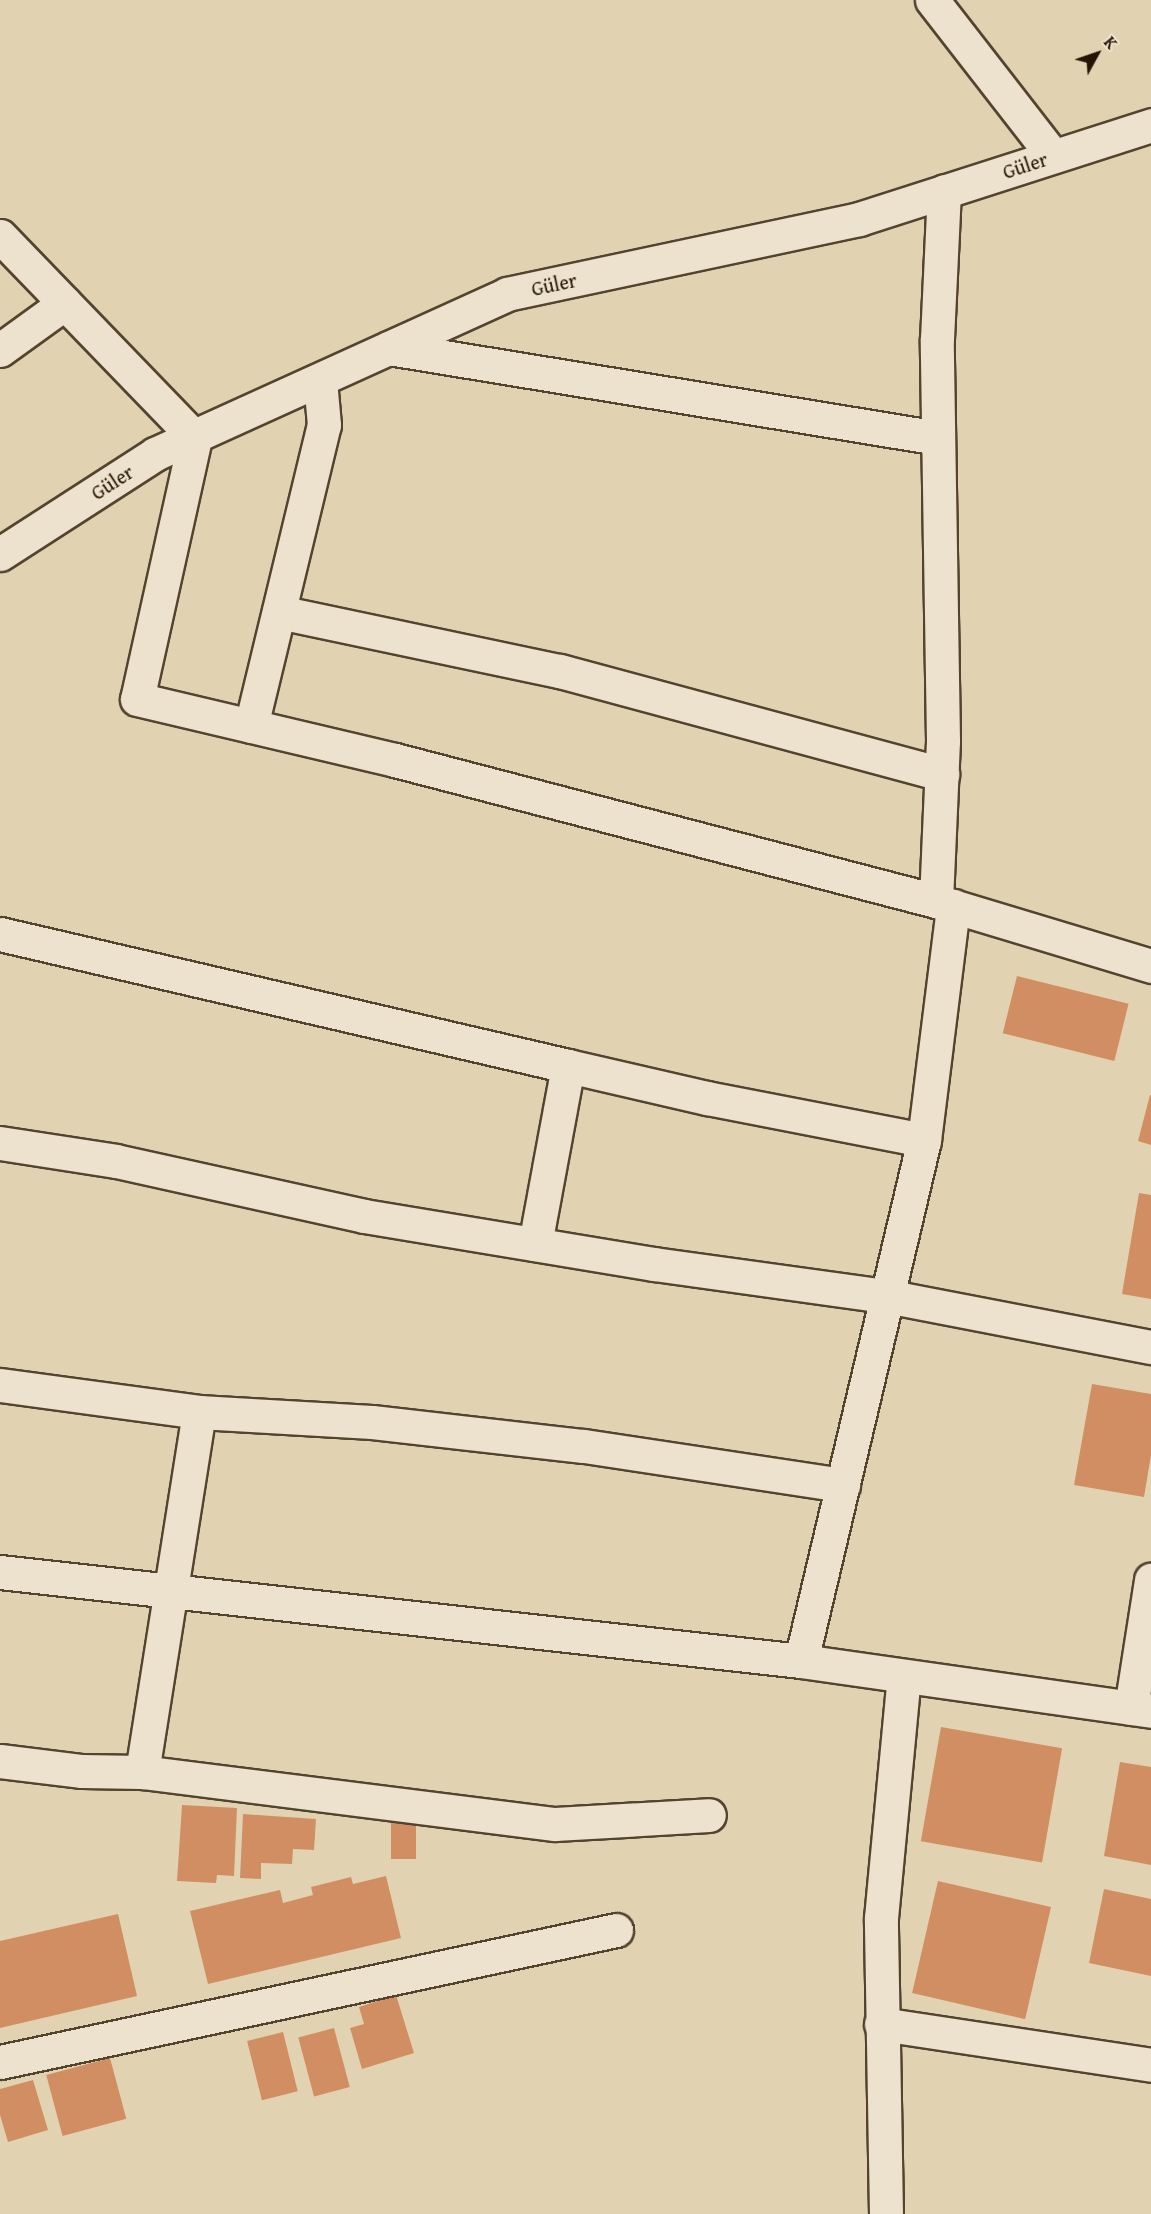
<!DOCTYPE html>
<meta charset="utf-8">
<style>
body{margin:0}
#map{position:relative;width:1151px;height:2214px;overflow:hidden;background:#e1d3b2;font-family:"Gentium Book Plus",serif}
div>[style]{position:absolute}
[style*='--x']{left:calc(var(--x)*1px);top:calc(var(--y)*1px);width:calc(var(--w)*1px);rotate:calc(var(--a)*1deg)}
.building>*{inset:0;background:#d18e63;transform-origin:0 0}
.roads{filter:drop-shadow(2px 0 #53442e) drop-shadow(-2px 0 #53442e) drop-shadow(0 2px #53442e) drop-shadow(0 -2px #53442e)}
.minor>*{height:33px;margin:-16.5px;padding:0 16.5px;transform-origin:16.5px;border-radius:16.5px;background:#ece2cd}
span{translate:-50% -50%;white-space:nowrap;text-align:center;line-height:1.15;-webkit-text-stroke:5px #ece2cd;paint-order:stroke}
.street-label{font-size:20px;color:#241402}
.north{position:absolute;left:1067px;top:24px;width:60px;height:60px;-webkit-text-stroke:4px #ece2cd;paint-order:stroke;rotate:50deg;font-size:16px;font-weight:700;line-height:24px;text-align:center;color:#241402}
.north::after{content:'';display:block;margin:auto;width:21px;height:27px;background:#241402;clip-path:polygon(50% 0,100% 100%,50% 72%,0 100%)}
</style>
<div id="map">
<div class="building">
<div style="left:1017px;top:976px;width:115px;height:59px;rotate:14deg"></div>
<div style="clip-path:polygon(1150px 1095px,1151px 1095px,1151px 1145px,1138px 1141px)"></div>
<div style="clip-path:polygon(1139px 1193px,1151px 1195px,1151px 1299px,1122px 1294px)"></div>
<div style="clip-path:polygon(1092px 1384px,1151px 1394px,1151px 1455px,1144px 1497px,1074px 1485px)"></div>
<div style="left:941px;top:1727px;width:123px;height:116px;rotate:10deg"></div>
<div style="clip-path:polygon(1120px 1762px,1151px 1767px,1151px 1865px,1104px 1856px)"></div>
<div style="clip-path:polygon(182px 1805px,237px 1808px,234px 1876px,217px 1875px,216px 1883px,177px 1881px)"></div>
<div style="clip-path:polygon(243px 1814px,316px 1819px,314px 1850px,293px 1849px,292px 1864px,261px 1863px,261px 1879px,240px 1878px)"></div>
<div style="left:391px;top:1819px;width:25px;height:40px"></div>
<div style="clip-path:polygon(386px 1876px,401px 1938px,208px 1984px,190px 1911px,280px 1890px,283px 1903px,313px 1895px,311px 1887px,351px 1877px,353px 1884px)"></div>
<div style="left:938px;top:1881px;width:116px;height:115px;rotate:13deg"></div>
<div style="clip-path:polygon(1104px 1889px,1151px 1899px,1151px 1976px,1089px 1963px)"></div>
<div style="clip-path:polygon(118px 1914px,137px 1996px,0 2028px,0 1941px)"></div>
<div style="clip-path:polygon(396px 1995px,414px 2053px,362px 2069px,350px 2028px,364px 2024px,359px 2007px)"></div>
<div style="left:334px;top:2028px;width:61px;height:37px;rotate:75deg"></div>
<div style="left:283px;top:2032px;width:61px;height:37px;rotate:76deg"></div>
<div style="left:110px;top:2058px;width:63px;height:66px;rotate:75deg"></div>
<div style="clip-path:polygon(33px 2080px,48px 2130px,8px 2142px,0 2115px,0 2089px)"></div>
</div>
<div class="roads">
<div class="minor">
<div style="--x:932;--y:0;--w:197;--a:52.2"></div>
<div style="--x:0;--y:236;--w:281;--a:46"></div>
<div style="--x:195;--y:438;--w:267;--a:102.5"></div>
<div style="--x:137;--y:699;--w:265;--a:13.3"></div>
<div style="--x:395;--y:760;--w:559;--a:14.61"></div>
<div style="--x:936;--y:901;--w:225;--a:16.8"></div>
<div style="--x:389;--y:348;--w:556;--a:9.31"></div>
<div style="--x:0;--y:350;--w:80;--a:-35.9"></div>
<div style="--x:0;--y:554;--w:184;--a:-32.8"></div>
<div style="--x:155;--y:454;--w:387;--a:-24.4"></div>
<div style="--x:507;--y:294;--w:360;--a:-12"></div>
<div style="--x:859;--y:219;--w:307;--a:-17.8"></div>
<div style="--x:279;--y:612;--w:287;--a:11.9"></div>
<div style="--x:560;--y:671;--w:396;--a:15.1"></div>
<div style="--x:251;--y:726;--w:310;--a:-76.4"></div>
<div style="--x:324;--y:425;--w:45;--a:-95.1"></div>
<div style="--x:936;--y:901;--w:160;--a:-87.5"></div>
<div style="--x:943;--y:741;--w:402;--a:-90.9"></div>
<div style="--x:937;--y:339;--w:148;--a:-87.3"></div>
<div style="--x:0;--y:934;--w:583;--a:13.08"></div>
<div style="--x:568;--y:1066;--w:181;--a:100.5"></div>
<div style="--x:568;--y:1066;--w:143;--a:13"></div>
<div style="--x:707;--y:1098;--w:221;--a:11"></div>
<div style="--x:0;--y:1143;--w:117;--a:8.8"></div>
<div style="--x:116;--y:1161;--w:254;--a:12.5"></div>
<div style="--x:364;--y:1216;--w:294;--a:9.4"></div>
<div style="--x:654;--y:1264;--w:234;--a:7.9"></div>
<div style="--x:886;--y:1296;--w:270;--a:10.9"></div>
<div style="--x:0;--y:1385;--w:201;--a:7.7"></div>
<div style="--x:0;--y:1572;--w:806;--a:6.34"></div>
<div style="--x:801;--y:1661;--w:354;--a:8.1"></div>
<div style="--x:801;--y:1661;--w:535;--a:-76.72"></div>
<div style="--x:924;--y:1140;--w:236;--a:-82.9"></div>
<div style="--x:1131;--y:1708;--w:130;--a:-81.1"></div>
<div style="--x:0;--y:1761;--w:83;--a:7"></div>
<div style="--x:82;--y:1771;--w:60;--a:1"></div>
<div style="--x:142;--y:1772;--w:364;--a:-81"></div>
<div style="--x:199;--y:1412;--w:173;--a:3.3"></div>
<div style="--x:372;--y:1422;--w:213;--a:6.5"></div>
<div style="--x:584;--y:1446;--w:262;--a:8.6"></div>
<div style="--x:142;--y:1772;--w:416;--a:7.2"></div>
<div style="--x:555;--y:1824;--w:154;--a:-3.3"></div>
<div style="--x:881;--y:2024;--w:273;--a:8.6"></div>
<div style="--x:0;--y:2062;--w:630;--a:-12.09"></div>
<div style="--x:886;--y:2214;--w:296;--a:-91"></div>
<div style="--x:881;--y:1918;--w:243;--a:-84.6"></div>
</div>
</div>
<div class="street-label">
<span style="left:1025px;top:165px;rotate:-18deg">Güler</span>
<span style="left:554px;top:284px;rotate:-12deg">Güler</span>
<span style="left:112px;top:482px;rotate:-33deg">Güler</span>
</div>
<div class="north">K</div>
</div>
